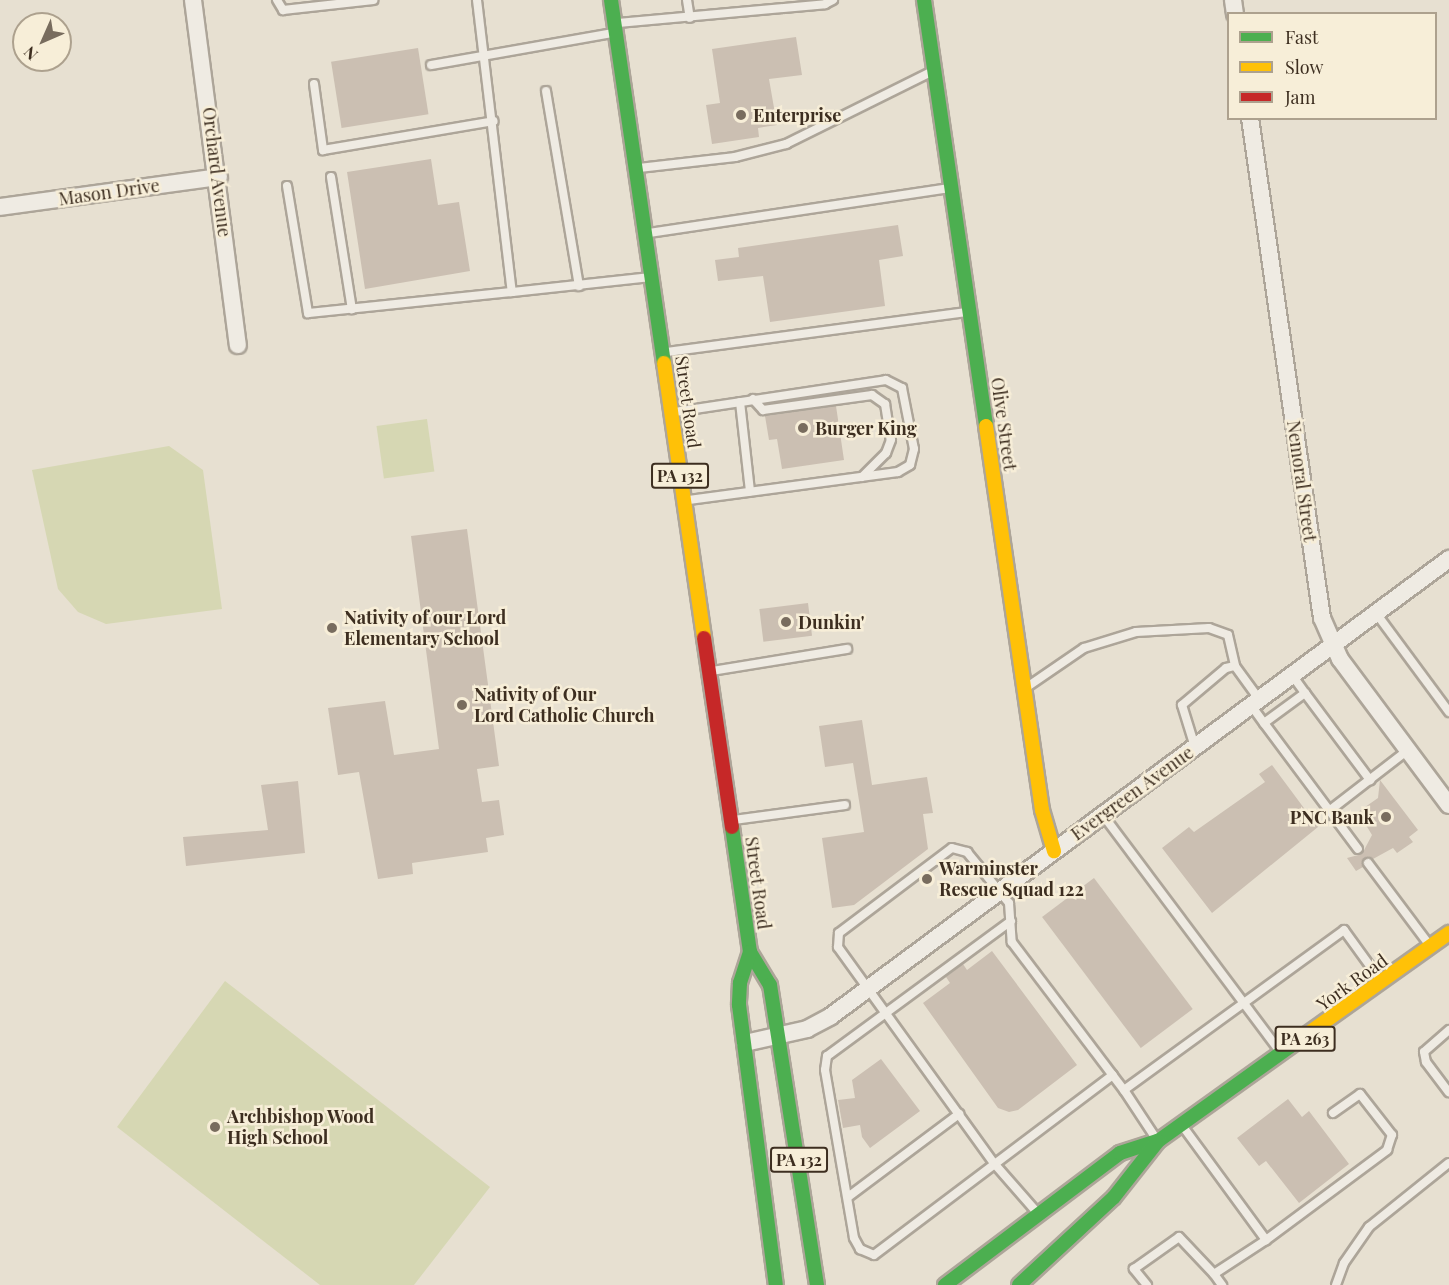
<!DOCTYPE html>
<style>
body{margin:0}
#map{position:relative;width:1449px;height:1285px;overflow:hidden;background:#e7e0d1;font-family:"Playfair Display",serif}
div>[style]{position:absolute}
[style*='--x']{left:calc(var(--x)*1px);top:calc(var(--y)*1px);width:calc(var(--w)*1px);rotate:calc(var(--a)*1deg)}
.green>*{inset:0;background:#d6d7b3;transform-origin:0 0}
.building>*{inset:0;background:#cbbfb2;transform-origin:0 0}
.roads{filter:drop-shadow(2px 0 #ada599) drop-shadow(-2px 0 #ada599) drop-shadow(0 2px #ada599) drop-shadow(0 -2px #ada599)}
.lane>*{height:8px;margin:-4px;padding:0 4px;transform-origin:4px;border-radius:4px;background:#efebe3}
.street>*{height:16px;margin:-8px;padding:0 8px;transform-origin:8px;border-radius:8px;background:#efebe3}
.fast>*{height:14px;margin:-7px;padding:0 7px;transform-origin:7px;border-radius:7px;background:#4caf50}
.slow>*{height:14px;margin:-7px;padding:0 7px;transform-origin:7px;border-radius:7px;background:#ffc107}
.jam>*{height:14px;margin:-7px;padding:0 7px;transform-origin:7px;border-radius:7px;background:#c62828}
.dots>*{width:16px;height:16px;translate:-50% -50%;box-sizing:border-box;border:3px solid #f7eed8;border-radius:50%}
span{translate:-50% -50%;white-space:nowrap;text-align:center;line-height:1.15;-webkit-text-stroke:5px #f7eed8;paint-order:stroke}
.shield-label span{padding:2px 4px;background:#f7eed8;border:2px solid;border-radius:4px;-webkit-text-stroke-width:0}
.shield-label{font-size:16px;color:#3d2e20;font-weight:700}
.poi-label{font-size:18px;color:#3d2e20;font-weight:700}
.left{translate:0 -50%;text-align:left}
.right{translate:-100% -50%;text-align:right}
.street-label{font-size:18px;color:#3d2e20}
.legend{position:absolute;left:1227px;top:12px;width:210px;height:108px;box-sizing:border-box;background:#f7eed8;border:2px solid #ada18e;margin:0;padding:8px 10px;list-style:none;font-size:18px;color:#3d2e20}
.legend li{display:flex;align-items:center;gap:12px;height:30px}
.legend b{width:30px;border:2px solid #ada18e}
.north{position:absolute;left:12px;top:12px;width:60px;height:60px;box-sizing:border-box;background:#f7eed8;border:2px solid #ada18e;border-radius:50%;rotate:225deg;font-size:16px;font-weight:700;line-height:24px;text-align:center;color:#3d2e20}
.north::after{content:'';display:block;margin:auto;width:21px;height:27px;background:#786c5e;clip-path:polygon(50% 0,100% 100%,50% 72%,0 100%)}
</style>
<div id="map">
<div class="green">
<div style="left:427px;top:419px;width:53px;height:51px;rotate:82deg"></div>
<div style="clip-path:polygon(169px 446px,203px 470px,222px 609px,106px 624px,78px 612px,58px 589px,32px 470px)"></div>
<div style="clip-path:polygon(225px 981px,490px 1187px,414px 1285px,320px 1285px,117px 1127px)"></div>
</div>
<div class="building">
<div style="clip-path:polygon(796px 37px,802px 75px,769px 79px,777px 125px,758px 128px,759px 137px,712px 144px,706px 105px,720px 103px,712px 49px)"></div>
<div style="left:418px;top:48px;width:67px;height:88px;rotate:81deg"></div>
<div style="clip-path:polygon(431px 159px,438px 205px,459px 202px,470px 271px,365px 289px,347px 172px)"></div>
<div style="clip-path:polygon(898px 225px,903px 256px,879px 260px,885px 306px,770px 322px,763px 276px,718px 281px,715px 260px,739px 257px,738px 248px)"></div>
<div style="clip-path:polygon(836px 406px,844px 460px,782px 469px,777px 439px,769px 440px,765px 416px)"></div>
<div style="clip-path:polygon(467px 529px,499px 766px,477px 769px,482px 802px,499px 800px,504px 835px,486px 838px,488px 852px,412px 863px,413px 874px,378px 879px,359px 772px,338px 775px,328px 708px,385px 701px,394px 755px,439px 749px,411px 536px)"></div>
<div style="left:808px;top:603px;width:33px;height:49px;rotate:83deg"></div>
<div style="clip-path:polygon(862px 720px,872px 785px,927px 777px,933px 813px,923px 814px,928px 849px,854px 905px,832px 908px,822px 838px,864px 832px,853px 763px,825px 767px,819px 726px)"></div>
<div style="clip-path:polygon(1272px 765px,1318px 827px,1212px 913px,1162px 848px,1189px 827px,1194px 832px,1265px 782px,1259px 774px)"></div>
<div style="clip-path:polygon(1380px 780px,1418px 830px,1409px 837px,1413px 842px,1397px 853px,1393px 848px,1373px 859px,1365px 858px,1363px 867px,1356px 871px,1347px 858px,1362px 854px,1372px 835px,1358px 812px,1378px 798px)"></div>
<div style="clip-path:polygon(298px 781px,305px 853px,186px 866px,183px 837px,268px 830px,261px 785px)"></div>
<div style="left:1094px;top:878px;width:164px;height:65px;rotate:53deg"></div>
<div style="clip-path:polygon(992px 951px,1077px 1065px,1018px 1110px,1009px 1112px,998px 1108px,923px 1003px,950px 983px,946px 977px,963px 964px,967px 970px)"></div>
<div style="clip-path:polygon(881px 1059px,920px 1111px,870px 1148px,862px 1137px,860px 1125px,843px 1128px,838px 1100px,855px 1098px,852px 1080px)"></div>
<div style="clip-path:polygon(1288px 1099px,1302px 1117px,1309px 1111px,1349px 1164px,1299px 1203px,1266px 1161px,1259px 1166px,1237px 1138px)"></div>
</div>
<div class="roads">
<div class="lane">
<div style="--x:277;--y:0;--w:12;--a:59"></div>
<div style="--x:283;--y:10;--w:91;--a:-6.3"></div>
<div style="--x:477;--y:0;--w:294;--a:83.2"></div>
<div style="--x:512;--y:292;--w:138;--a:-6.2"></div>
<div style="--x:687;--y:0;--w:18;--a:81"></div>
<div style="--x:618;--y:23;--w:208;--a:-5.2"></div>
<div style="--x:825;--y:4;--w:9;--a:-27"></div>
<div style="--x:431;--y:65;--w:184;--a:-10"></div>
<div style="--x:314;--y:84;--w:67;--a:82.2"></div>
<div style="--x:323;--y:150;--w:173;--a:-9.6"></div>
<div style="--x:546;--y:91;--w:198;--a:80.4"></div>
<div style="--x:639;--y:168;--w:97;--a:-6.5"></div>
<div style="--x:735;--y:157;--w:53;--a:-14.3"></div>
<div style="--x:786;--y:144;--w:162;--a:-26.4"></div>
<div style="--x:331;--y:177;--w:134;--a:81"></div>
<div style="--x:287;--y:186;--w:129;--a:80.6"></div>
<div style="--x:308;--y:313;--w:205;--a:-5.9"></div>
<div style="--x:649;--y:233;--w:304;--a:-8.5"></div>
<div style="--x:667;--y:352;--w:302;--a:-7.6"></div>
<div style="--x:753;--y:399;--w:15;--a:48"></div>
<div style="--x:763;--y:410;--w:110;--a:-7.8"></div>
<div style="--x:872;--y:395;--w:16;--a:35"></div>
<div style="--x:885;--y:404;--w:36;--a:81"></div>
<div style="--x:891;--y:440;--w:14;--a:111"></div>
<div style="--x:886;--y:453;--w:34;--a:135"></div>
<div style="--x:740;--y:402;--w:90;--a:83.6"></div>
<div style="--x:675;--y:412;--w:213;--a:-8.6"></div>
<div style="--x:886;--y:380;--w:18;--a:27"></div>
<div style="--x:902;--y:388;--w:62;--a:78.9"></div>
<div style="--x:914;--y:449;--w:16;--a:104"></div>
<div style="--x:910;--y:465;--w:14;--a:150"></div>
<div style="--x:898;--y:472;--w:213;--a:172.4"></div>
<div style="--x:1376;--y:613;--w:123;--a:53.6"></div>
<div style="--x:712;--y:671;--w:137;--a:-9.3"></div>
<div style="--x:1027;--y:687;--w:69;--a:-34.4"></div>
<div style="--x:1084;--y:648;--w:54;--a:-17.1"></div>
<div style="--x:1136;--y:632;--w:73;--a:-3.1"></div>
<div style="--x:1209;--y:628;--w:20;--a:20"></div>
<div style="--x:1228;--y:635;--w:32;--a:77"></div>
<div style="--x:1305;--y:693;--w:109;--a:53.2"></div>
<div style="--x:1264;--y:723;--w:157;--a:53.3"></div>
<div style="--x:1195;--y:747;--w:44;--a:-107.2"></div>
<div style="--x:1182;--y:705;--w:57;--a:-40.1"></div>
<div style="--x:1226;--y:668;--w:9;--a:-13"></div>
<div style="--x:1235;--y:666;--w:41;--a:54"></div>
<div style="--x:1259;--y:699;--w:11;--a:124"></div>
<div style="--x:1253;--y:708;--w:19;--a:54"></div>
<div style="--x:1264;--y:723;--w:51;--a:-36.2"></div>
<div style="--x:1305;--y:693;--w:22;--a:-126"></div>
<div style="--x:1329;--y:811;--w:100;--a:-37.7"></div>
<div style="--x:1103;--y:815;--w:291;--a:53.2"></div>
<div style="--x:734;--y:820;--w:112;--a:-7.7"></div>
<div style="--x:1368;--y:863;--w:99;--a:53.2"></div>
<div style="--x:1011;--y:921;--w:228;--a:143.7"></div>
<div style="--x:827;--y:1056;--w:14;--a:98"></div>
<div style="--x:825;--y:1070;--w:170;--a:80.2"></div>
<div style="--x:854;--y:1238;--w:13;--a:61"></div>
<div style="--x:860;--y:1249;--w:15;--a:23"></div>
<div style="--x:874;--y:1255;--w:299;--a:-37"></div>
<div style="--x:1449;--y:1030;--w:33;--a:139"></div>
<div style="--x:1424;--y:1052;--w:10;--a:79"></div>
<div style="--x:1426;--y:1062;--w:38;--a:53"></div>
<div style="--x:1184;--y:1128;--w:139;--a:53.8"></div>
<div style="--x:1266;--y:1240;--w:62;--a:146.8"></div>
<div style="--x:1214;--y:1274;--w:14;--a:54"></div>
<div style="--x:1155;--y:1137;--w:56;--a:-123.4"></div>
<div style="--x:1124;--y:1090;--w:272;--a:-36"></div>
<div style="--x:1344;--y:930;--w:58;--a:54.1"></div>
<div style="--x:848;--y:1197;--w:139;--a:-36.8"></div>
<div style="--x:1034;--y:1209;--w:62;--a:-131.1"></div>
<div style="--x:993;--y:1162;--w:265;--a:-125.8"></div>
<div style="--x:838;--y:947;--w:14;--a:-86"></div>
<div style="--x:839;--y:933;--w:141;--a:-37"></div>
<div style="--x:952;--y:848;--w:16;--a:15"></div>
<div style="--x:967;--y:852;--w:66;--a:50.5"></div>
<div style="--x:1009;--y:903;--w:39;--a:86"></div>
<div style="--x:1012;--y:942;--w:186;--a:52.9"></div>
<div style="--x:1266;--y:1240;--w:151;--a:-36.6"></div>
<div style="--x:1387;--y:1150;--w:16;--a:-72"></div>
<div style="--x:1392;--y:1135;--w:52;--a:-128"></div>
<div style="--x:1360;--y:1094;--w:33;--a:145"></div>
<div style="--x:1147;--y:1285;--w:21;--a:-129"></div>
<div style="--x:1134;--y:1269;--w:55;--a:-35.4"></div>
<div style="--x:1179;--y:1237;--w:51;--a:46.6"></div>
<div style="--x:1336;--y:1285;--w:23;--a:-70"></div>
<div style="--x:1344;--y:1263;--w:44;--a:-55.2"></div>
<div style="--x:1369;--y:1227;--w:102;--a:-38.7"></div>
</div>
<div class="street">
<div style="--x:193;--y:0;--w:348;--a:82.6"></div>
<div style="--x:1233;--y:0;--w:14;--a:82"></div>
<div style="--x:1250;--y:118;--w:505;--a:81.81"></div>
<div style="--x:1322;--y:618;--w:45;--a:66.3"></div>
<div style="--x:1340;--y:659;--w:182;--a:53.3"></div>
<div style="--x:0;--y:207;--w:221;--a:-7.8"></div>
<div style="--x:745;--y:1043;--w:64;--a:-12.7"></div>
<div style="--x:807;--y:1029;--w:27;--a:-28"></div>
<div style="--x:831;--y:1016;--w:769;--a:-36.48"></div>
</div>
<div class="fast">
<div style="--x:611;--y:0;--w:367;--a:81.7"></div>
<div style="--x:924;--y:0;--w:430;--a:81.7"></div>
<div style="--x:732;--y:827;--w:126;--a:81.8"></div>
<div style="--x:750;--y:952;--w:39;--a:59"></div>
<div style="--x:770;--y:985;--w:304;--a:81.1"></div>
<div style="--x:750;--y:952;--w:33;--a:108"></div>
<div style="--x:740;--y:983;--w:22;--a:93"></div>
<div style="--x:739;--y:1005;--w:282;--a:82.5"></div>
<div style="--x:945;--y:1285;--w:219;--a:-37"></div>
<div style="--x:1120;--y:1153;--w:40;--a:-18"></div>
<div style="--x:1158;--y:1141;--w:182;--a:-35.6"></div>
<div style="--x:1019;--y:1285;--w:129;--a:-42.8"></div>
<div style="--x:1114;--y:1197;--w:71;--a:-51.8"></div>
</div>
<div class="slow">
<div style="--x:664;--y:363;--w:278;--a:81.7"></div>
<div style="--x:986;--y:426;--w:388;--a:81.7"></div>
<div style="--x:1042;--y:810;--w:43;--a:73.7"></div>
<div style="--x:1306;--y:1035;--w:176;--a:-35.5"></div>
</div>
<div class="jam">
<div style="--x:704;--y:638;--w:191;--a:81.6"></div>
</div>
</div>
<div class="dots">
<div style="left:741px;top:115px;background:#786c5e"></div>
<div style="left:803px;top:428px;background:#786c5e"></div>
<div style="left:786px;top:622px;background:#786c5e"></div>
<div style="left:332px;top:628px;background:#786c5e"></div>
<div style="left:462px;top:705px;background:#786c5e"></div>
<div style="left:1386px;top:817px;background:#786c5e"></div>
<div style="left:927px;top:879px;background:#786c5e"></div>
<div style="left:215px;top:1127px;background:#786c5e"></div>
</div>
<div class="shield-label">
<span style="left:680px;top:476px">PA 132</span>
<span style="left:1305px;top:1039px">PA 263</span>
<span style="left:799px;top:1160px">PA 132</span>
</div>
<div class="poi-label">
<span class="left" style="left:753px;top:115px">Enterprise</span>
<span class="left" style="left:815px;top:428px">Burger King</span>
<span class="left" style="left:344px;top:628px">Nativity of our Lord<br>Elementary School</span>
<span class="left" style="left:798px;top:622px">Dunkin'</span>
<span class="left" style="left:474px;top:705px">Nativity of Our<br>Lord Catholic Church</span>
<span class="right" style="left:1374px;top:817px">PNC Bank</span>
<span class="left" style="left:939px;top:879px">Warminster<br>Rescue Squad 122</span>
<span class="left" style="left:227px;top:1127px">Archbishop Wood<br>High School</span>
</div>
<div class="street-label">
<span style="left:217px;top:172px;rotate:83deg">Orchard Avenue</span>
<span style="left:109px;top:192px;rotate:-8deg">Mason Drive</span>
<span style="left:688px;top:402px;rotate:82deg">Street Road</span>
<span style="left:1004px;top:424px;rotate:82deg">Olive Street</span>
<span style="left:1302px;top:481px;rotate:82deg">Nemoral Street</span>
<span style="left:1132px;top:793px;rotate:-36deg">Evergreen Avenue</span>
<span style="left:758px;top:883px;rotate:82deg">Street Road</span>
<span style="left:1352px;top:982px;rotate:-36deg">York Road</span>
</div>
<ul class="legend">
<li><b style="height:8px;background:#4caf50"></b>Fast</li>
<li><b style="height:8px;background:#ffc107"></b>Slow</li>
<li><b style="height:8px;background:#c62828"></b>Jam</li>
</ul>
<div class="north">N</div>
</div>
